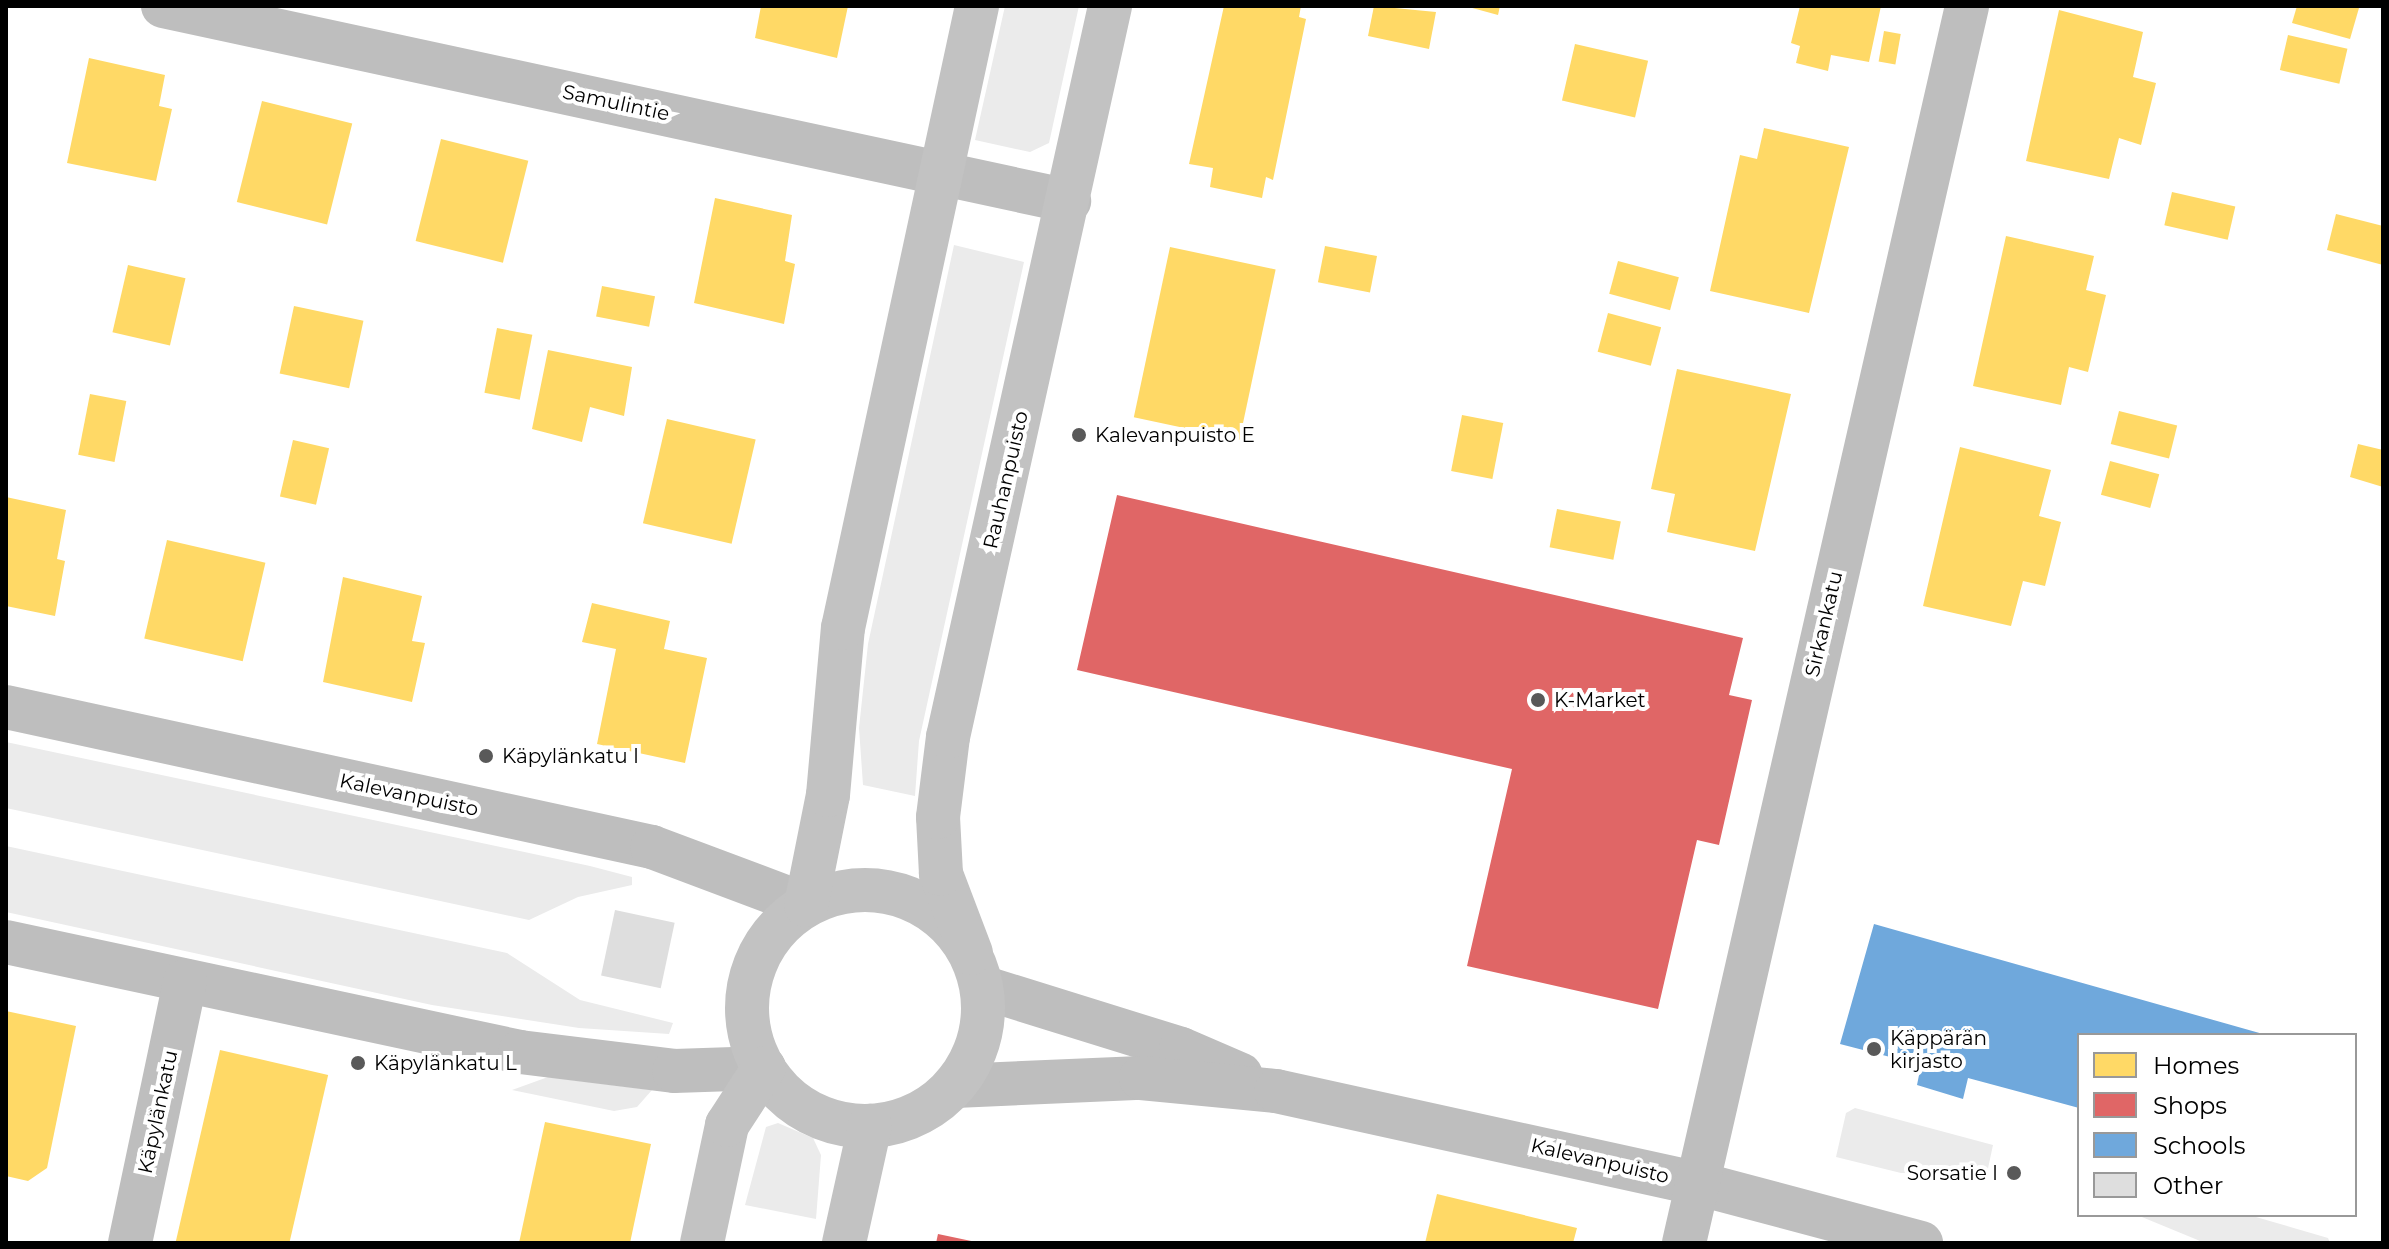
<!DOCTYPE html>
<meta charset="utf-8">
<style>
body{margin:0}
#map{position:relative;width:2389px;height:1249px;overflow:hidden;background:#fff;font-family:Montserrat,sans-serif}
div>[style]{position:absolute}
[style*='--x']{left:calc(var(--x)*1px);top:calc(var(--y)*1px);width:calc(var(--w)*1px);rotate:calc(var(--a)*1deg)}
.green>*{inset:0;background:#ebebeb}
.homes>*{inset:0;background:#ffd966;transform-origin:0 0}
.shops>*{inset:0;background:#e06666}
.schools>*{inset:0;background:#6fa8dc}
.building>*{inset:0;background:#dedede;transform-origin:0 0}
.minor>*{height:44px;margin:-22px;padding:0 22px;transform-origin:22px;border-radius:22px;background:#bebebe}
.secondary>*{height:44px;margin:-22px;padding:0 22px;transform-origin:22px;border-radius:22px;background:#c2c2c2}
.secondary>.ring{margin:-22px;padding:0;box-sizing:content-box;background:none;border:44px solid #c2c2c2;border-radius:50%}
.dots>*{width:22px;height:22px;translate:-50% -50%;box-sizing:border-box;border:4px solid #fff;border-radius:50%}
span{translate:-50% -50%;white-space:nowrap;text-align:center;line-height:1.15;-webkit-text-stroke:8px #fff;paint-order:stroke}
.street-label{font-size:20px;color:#000}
.poi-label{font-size:20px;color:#000}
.left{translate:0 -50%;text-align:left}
.right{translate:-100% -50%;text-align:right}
.frame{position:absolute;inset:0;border:8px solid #000;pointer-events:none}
.legend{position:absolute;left:2077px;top:1033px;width:280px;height:184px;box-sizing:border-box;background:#fff;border:2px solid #999;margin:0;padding:10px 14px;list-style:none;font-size:24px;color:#000}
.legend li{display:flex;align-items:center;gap:16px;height:40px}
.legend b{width:40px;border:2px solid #999}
</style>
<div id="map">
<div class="green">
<div style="clip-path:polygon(1005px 6px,1079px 6px,1049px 143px,1030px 152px,975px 140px)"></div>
<div style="clip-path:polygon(954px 245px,1024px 262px,919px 741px,915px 796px,863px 785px,859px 728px,868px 644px)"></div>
<div style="clip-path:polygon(6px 742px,590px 866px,632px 877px,632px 885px,578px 897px,529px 920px,6px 808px)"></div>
<div style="clip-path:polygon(6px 846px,507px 953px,580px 1000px,673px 1023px,669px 1034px,579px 1028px,432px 1005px,6px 912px)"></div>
<div style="clip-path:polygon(548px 1077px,652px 1090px,637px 1107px,614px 1111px,512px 1090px)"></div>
<div style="clip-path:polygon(1855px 1108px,1993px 1145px,1987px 1173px,1901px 1173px,1836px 1157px,1846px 1113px)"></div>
<div style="clip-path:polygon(778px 1123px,813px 1138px,821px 1155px,816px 1219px,745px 1205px,766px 1127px)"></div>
<div style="clip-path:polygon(2137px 1215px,2249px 1215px,2328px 1238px,2330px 1243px,2205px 1243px)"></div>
</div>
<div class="homes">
<div style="clip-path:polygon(761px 6px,848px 6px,837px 58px,755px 38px)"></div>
<div style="clip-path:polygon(1224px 6px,1301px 6px,1299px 17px,1306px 19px,1273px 180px,1266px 177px,1262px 198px,1210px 187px,1213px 168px,1189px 164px)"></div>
<div style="clip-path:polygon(1374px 6px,1436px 12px,1429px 49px,1368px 36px)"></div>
<div style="clip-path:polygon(1465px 6px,1500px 6px,1498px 15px)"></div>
<div style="clip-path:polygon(1800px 6px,1881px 6px,1869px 62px,1831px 55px,1828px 71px,1796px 63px,1800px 46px,1791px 43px)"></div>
<div style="clip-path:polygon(2297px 6px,2359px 8px,2350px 39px,2292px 23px)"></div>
<div style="clip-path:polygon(2059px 10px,2143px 32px,2133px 77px,2156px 83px,2141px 145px,2119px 138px,2109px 179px,2026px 161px)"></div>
<div style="left:1884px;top:31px;width:17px;height:31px;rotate:10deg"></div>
<div style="left:2288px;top:35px;width:61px;height:36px;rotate:13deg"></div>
<div style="left:1575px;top:44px;width:75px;height:58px;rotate:13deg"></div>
<div style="clip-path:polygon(89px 58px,165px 75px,159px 106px,172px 109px,156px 181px,67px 163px)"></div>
<div style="left:262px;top:101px;width:93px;height:104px;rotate:14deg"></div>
<div style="clip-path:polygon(1764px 128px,1849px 147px,1809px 313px,1710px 291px,1740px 155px,1757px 159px)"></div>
<div style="left:441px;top:139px;width:90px;height:105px;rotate:14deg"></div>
<div style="left:2172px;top:192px;width:65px;height:34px;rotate:13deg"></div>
<div style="clip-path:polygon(715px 198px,792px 215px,785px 261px,795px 264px,784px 324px,694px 303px)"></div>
<div style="clip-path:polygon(2336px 214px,2383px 226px,2383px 265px,2327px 250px)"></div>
<div style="clip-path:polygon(2006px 236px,2094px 256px,2086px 290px,2106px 295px,2088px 372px,2069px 367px,2061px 405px,1973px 386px)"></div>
<div style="left:1325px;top:246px;width:53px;height:37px;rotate:11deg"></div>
<div style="left:1170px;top:247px;width:108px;height:174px;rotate:12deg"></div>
<div style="left:1618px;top:261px;width:63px;height:34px;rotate:15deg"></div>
<div style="left:128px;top:265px;width:59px;height:69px;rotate:13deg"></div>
<div style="left:602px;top:286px;width:54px;height:31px;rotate:11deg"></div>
<div style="left:294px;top:306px;width:71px;height:69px;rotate:12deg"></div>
<div style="left:1608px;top:313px;width:55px;height:40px;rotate:15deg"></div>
<div style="left:497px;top:328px;width:36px;height:66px;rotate:11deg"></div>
<div style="clip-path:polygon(548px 350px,632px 367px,624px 416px,590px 407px,582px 442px,532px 429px)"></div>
<div style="clip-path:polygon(1677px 369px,1791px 394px,1755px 551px,1667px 532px,1675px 494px,1651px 489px)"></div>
<div style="left:90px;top:394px;width:37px;height:62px;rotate:11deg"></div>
<div style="left:2119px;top:411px;width:60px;height:34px;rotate:14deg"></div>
<div style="left:1462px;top:415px;width:42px;height:57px;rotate:11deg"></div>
<div style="left:667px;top:419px;width:91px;height:107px;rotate:13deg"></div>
<div style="left:293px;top:440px;width:37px;height:58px;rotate:13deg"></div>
<div style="clip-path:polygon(2358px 444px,2383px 450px,2383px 487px,2350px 477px)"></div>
<div style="clip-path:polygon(1960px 447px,2051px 470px,2039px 516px,2061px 522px,2045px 586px,2023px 581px,2011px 626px,1923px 606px)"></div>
<div style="left:2110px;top:461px;width:51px;height:35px;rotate:15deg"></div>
<div style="clip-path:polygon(6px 497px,66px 510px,57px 559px,65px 561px,55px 616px,6px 606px)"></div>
<div style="left:1557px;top:509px;width:65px;height:39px;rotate:11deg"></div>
<div style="left:167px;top:540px;width:101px;height:101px;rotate:13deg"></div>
<div style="clip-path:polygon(343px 577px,422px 596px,412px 641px,425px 643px,412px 702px,323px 682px)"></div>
<div style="clip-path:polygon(592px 603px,670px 621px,664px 649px,707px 658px,685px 763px,597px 744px,616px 649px,582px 642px)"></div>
<div style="clip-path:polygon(6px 1011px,76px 1026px,47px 1168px,28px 1181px,6px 1176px)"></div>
<div style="left:220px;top:1050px;width:111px;height:198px;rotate:13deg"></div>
<div style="clip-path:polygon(545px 1122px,651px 1144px,630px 1243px,519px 1243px)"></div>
<div style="clip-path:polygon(1437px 1194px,1577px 1228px,1573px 1243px,1425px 1243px)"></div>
</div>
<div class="shops">
<div style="clip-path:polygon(1117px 495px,1743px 638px,1729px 695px,1752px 700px,1719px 845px,1697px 840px,1658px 1009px,1467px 966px,1512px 769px,1077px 670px)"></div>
<div style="clip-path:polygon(938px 1234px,976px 1242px,976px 1243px,936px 1243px)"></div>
</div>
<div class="schools">
<div style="clip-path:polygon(1874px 924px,2263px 1034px,2263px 1035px,2079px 1035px,2079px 1108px,1968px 1078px,1963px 1099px,1917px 1085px,1921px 1065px,1840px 1044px)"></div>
</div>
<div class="building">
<div style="left:615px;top:910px;width:61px;height:67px;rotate:12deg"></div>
</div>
<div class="minor">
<div style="--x:163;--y:6;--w:927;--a:12.15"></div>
<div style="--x:6;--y:707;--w:661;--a:12.23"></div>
<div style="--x:652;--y:847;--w:165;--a:20.6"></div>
<div style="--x:6;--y:942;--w:526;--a:12.08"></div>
<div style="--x:520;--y:1052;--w:155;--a:7"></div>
<div style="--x:674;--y:1071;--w:90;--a:-1.9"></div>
<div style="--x:982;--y:987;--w:208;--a:17.3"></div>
<div style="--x:1181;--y:1049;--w:65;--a:23.4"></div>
<div style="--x:955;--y:1086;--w:186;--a:-2.5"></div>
<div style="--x:1141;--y:1078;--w:136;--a:5.5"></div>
<div style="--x:1276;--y:1091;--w:430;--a:12.4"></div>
<div style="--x:1696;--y:1183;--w:233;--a:14.9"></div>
<div style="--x:130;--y:1243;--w:268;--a:-78.1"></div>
<div style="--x:1684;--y:1243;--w:1269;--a:-77.11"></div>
</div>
<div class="secondary">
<div class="ring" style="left:747px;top:890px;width:192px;height:192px"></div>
<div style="--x:806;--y:905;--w:112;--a:-78.7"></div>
<div style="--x:828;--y:795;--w:168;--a:-84.9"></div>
<div style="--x:843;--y:628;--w:636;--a:-77.84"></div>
<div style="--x:971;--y:953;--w:85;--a:-110.8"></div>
<div style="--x:941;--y:874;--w:57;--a:-93"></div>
<div style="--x:938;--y:817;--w:81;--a:-82.9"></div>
<div style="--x:948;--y:737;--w:749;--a:-77.5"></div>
<div style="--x:702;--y:1243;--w:121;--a:-78"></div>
<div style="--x:727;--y:1125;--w:68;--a:-57"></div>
<div style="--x:844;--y:1243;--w:120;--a:-77.5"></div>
</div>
<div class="dots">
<div style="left:1079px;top:435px;background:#595959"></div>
<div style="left:1538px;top:700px;background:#595959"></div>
<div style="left:486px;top:756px;background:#595959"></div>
<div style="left:1874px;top:1049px;background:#595959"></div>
<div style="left:358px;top:1063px;background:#595959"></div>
<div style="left:2014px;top:1173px;background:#595959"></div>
</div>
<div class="street-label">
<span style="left:616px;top:103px;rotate:12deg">Samulintie</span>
<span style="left:1006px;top:480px;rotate:-77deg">Rauhanpuisto</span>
<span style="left:1824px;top:624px;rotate:-77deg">Sirkankatu</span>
<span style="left:409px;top:795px;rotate:12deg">Kalevanpuisto</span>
<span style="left:158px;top:1112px;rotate:-78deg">Käpylänkatu</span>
<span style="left:1600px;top:1161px;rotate:13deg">Kalevanpuisto</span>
</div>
<div class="poi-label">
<span class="left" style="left:1095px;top:435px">Kalevanpuisto E</span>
<span class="left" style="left:1554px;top:700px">K-Market</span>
<span class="left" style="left:502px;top:756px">Käpylänkatu I</span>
<span class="left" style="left:1890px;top:1050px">Käppärän<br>kirjasto</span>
<span class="left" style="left:374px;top:1063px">Käpylänkatu L</span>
<span class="right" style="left:1998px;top:1173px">Sorsatie I</span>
</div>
<div class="frame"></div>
<ul class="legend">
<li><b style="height:22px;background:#ffd966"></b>Homes</li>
<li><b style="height:22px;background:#e06666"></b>Shops</li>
<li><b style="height:22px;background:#6fa8dc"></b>Schools</li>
<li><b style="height:22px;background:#dedede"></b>Other</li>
</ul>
</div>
